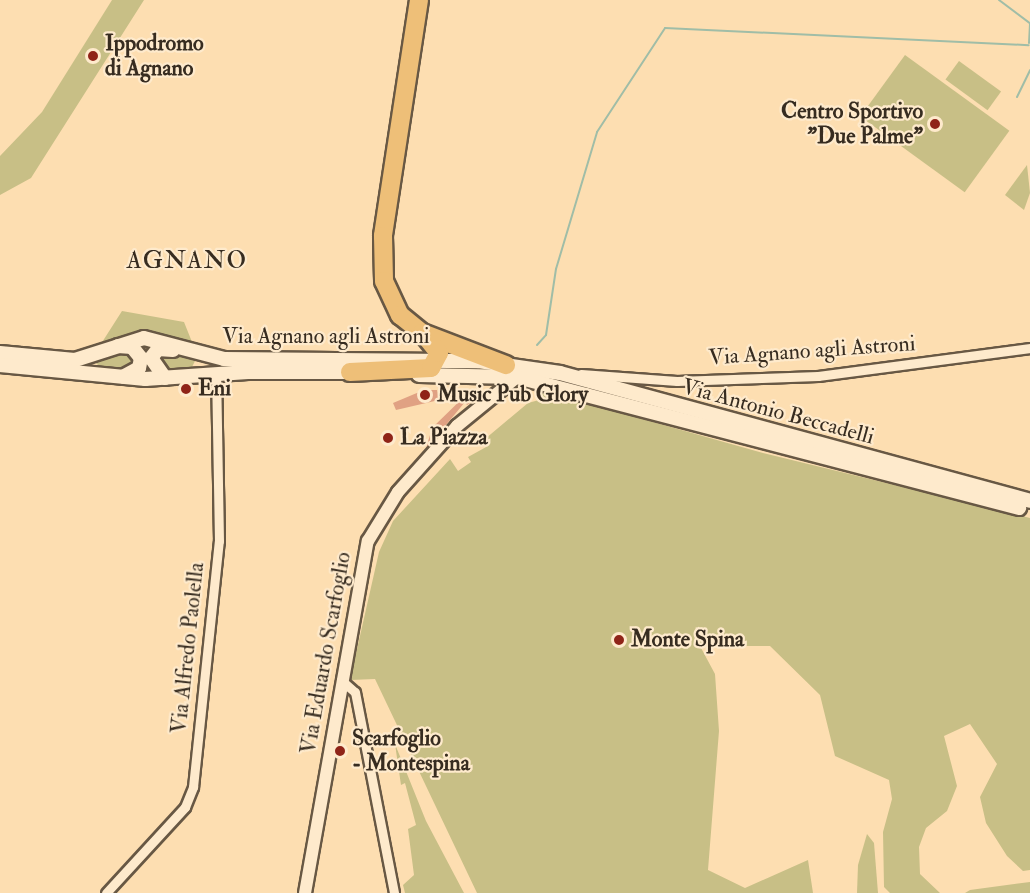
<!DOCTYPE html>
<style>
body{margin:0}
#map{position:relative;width:1030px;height:893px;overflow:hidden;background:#fddeb1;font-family:"IM FELL Double Pica",serif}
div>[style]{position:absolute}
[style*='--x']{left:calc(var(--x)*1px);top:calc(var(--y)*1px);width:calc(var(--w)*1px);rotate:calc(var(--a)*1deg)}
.green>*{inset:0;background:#c8bf86;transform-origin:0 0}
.stream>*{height:2px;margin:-1px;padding:0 1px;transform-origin:1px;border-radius:1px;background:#a0bda7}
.building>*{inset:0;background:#e0a183}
.roads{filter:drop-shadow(2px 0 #685844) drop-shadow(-2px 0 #685844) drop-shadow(0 2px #685844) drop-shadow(0 -2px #685844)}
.minor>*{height:9px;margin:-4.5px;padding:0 4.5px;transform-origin:4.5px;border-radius:4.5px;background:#feeacc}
.tertiary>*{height:12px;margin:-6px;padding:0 6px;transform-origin:6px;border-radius:6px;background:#feeacc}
.secondary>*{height:14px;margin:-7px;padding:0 7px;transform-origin:7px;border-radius:7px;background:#feeacc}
.motorway>*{height:18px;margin:-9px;padding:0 9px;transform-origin:9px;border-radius:9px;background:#eebf78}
.dots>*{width:16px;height:16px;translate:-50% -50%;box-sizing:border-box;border:3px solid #feeacc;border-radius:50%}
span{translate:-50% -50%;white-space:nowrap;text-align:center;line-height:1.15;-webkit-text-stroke:4.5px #feeacc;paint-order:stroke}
.poi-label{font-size:22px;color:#372c20;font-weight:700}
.left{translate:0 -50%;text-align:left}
.right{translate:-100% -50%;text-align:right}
.street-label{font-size:22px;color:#372c20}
.neighbourhood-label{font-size:24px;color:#372c20;letter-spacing:1.5px}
</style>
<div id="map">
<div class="green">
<div style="clip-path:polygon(112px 0,144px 0,31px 178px,0 195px,0 156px,42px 112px)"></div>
<div style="left:905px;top:55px;width:129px;height:76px;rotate:36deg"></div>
<div style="left:959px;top:61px;width:52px;height:23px;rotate:36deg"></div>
<div style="clip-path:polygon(1027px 165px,1030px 193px,1024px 210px,1005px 195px)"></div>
<div style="clip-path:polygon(122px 311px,184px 322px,194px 347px,132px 332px,99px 347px)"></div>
<div style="clip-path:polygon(126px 351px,134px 353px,136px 365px,124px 370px,100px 367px,93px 360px)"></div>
<div style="clip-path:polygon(167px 351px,195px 361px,191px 369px,165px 370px,156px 357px)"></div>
<div style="clip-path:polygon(543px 391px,763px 453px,1030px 518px,1030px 870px,1023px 871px,1007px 856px,986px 823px,980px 797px,997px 764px,970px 724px,944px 736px,957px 786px,947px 811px,926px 828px,919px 847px,920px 874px,940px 893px,890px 893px,884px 887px,883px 832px,892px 799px,889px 780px,835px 756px,820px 695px,770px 646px,700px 646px,715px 674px,719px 731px,708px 870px,745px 888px,808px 860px,813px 893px,477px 893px,375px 679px,350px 680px,379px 552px,393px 521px,450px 459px,458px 471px,471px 462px,468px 457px,488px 446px,485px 439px,528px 403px,539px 400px)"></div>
<div style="clip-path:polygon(395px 744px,426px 821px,464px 893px,405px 893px,403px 885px,414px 875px,408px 829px,416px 825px,405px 783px,401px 785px)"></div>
<div style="clip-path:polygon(867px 834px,874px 843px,878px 893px,857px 893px,858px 865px)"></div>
<div style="clip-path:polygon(1030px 882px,1030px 893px,965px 893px,970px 890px)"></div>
</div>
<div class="stream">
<div style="--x:999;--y:0;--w:39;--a:37"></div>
<div style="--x:1029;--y:43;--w:19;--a:-87"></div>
<div style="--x:1017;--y:97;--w:30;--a:-64"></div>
<div style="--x:537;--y:345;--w:13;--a:-48"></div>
<div style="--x:546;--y:335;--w:67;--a:-81.4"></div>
<div style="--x:556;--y:269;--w:143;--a:-73.3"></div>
<div style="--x:597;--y:132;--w:124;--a:-56.8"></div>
<div style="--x:665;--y:28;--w:364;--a:2.7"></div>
</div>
<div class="building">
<div style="clip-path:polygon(472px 389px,478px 398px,467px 405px,465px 402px,426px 449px,432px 428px)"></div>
<div style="clip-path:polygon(424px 390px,437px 390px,439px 400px,396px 410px,393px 403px)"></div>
</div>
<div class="roads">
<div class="minor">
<div style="--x:581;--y:374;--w:96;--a:4.2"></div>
<div style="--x:677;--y:381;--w:141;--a:-2"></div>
<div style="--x:818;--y:376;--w:214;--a:-7.5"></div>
<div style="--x:341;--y:680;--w:18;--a:41"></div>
<div style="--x:355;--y:692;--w:205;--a:79"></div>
<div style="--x:106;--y:893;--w:117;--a:-47.4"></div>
<div style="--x:185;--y:807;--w:22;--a:-68"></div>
<div style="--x:193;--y:787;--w:247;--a:-84"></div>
<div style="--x:219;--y:541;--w:167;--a:-91"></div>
</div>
<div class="tertiary">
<div style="--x:305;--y:893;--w:358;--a:-79.9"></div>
<div style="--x:368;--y:541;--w:57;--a:-58.5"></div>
<div style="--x:398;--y:492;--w:89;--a:-48.2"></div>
<div style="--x:457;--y:426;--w:77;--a:-39.2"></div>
</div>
<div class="secondary">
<div style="--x:118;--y:346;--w:14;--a:4"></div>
<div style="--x:132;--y:347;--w:14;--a:51"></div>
<div style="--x:141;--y:358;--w:10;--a:101"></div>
<div style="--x:139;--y:368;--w:18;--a:151"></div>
<div style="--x:0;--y:353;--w:75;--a:5.3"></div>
<div style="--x:75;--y:360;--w:72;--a:-17.7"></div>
<div style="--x:144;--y:338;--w:83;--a:14.7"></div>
<div style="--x:224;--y:359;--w:254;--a:0.5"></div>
<div style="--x:478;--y:361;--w:83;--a:8.3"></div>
<div style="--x:560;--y:373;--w:487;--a:15.2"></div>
<div style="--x:0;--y:365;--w:146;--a:5.5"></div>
<div style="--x:145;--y:379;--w:103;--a:-3.9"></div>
<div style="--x:248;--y:372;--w:110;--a:0"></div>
<div style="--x:419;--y:375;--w:98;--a:1.2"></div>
<div style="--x:517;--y:377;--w:519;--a:14.63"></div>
<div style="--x:165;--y:378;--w:24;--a:-125"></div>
<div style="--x:151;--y:358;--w:11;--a:-52"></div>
<div style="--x:158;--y:349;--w:15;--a:4"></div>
</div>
<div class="motorway">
<div style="--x:419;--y:0;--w:239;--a:98.7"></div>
<div style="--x:383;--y:236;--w:45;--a:88.7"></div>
<div style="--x:384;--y:281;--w:38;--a:65"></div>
<div style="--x:400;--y:315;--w:28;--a:39"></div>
<div style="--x:422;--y:333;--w:90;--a:20.9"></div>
<div style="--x:350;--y:372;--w:81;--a:-2.8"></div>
<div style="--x:431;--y:368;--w:17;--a:-62"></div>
<div style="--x:439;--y:353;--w:22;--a:-129"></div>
</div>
</div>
<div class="dots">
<div style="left:93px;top:56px;background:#8f2418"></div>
<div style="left:935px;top:124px;background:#8f2418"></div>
<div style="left:186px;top:389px;background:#8f2418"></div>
<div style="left:425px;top:395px;background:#8f2418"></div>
<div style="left:388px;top:438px;background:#8f2418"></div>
<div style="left:619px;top:640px;background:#8f2418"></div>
<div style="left:340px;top:751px;background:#8f2418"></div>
</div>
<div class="poi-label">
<span class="left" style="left:105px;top:56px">Ippodromo<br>di Agnano</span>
<span class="right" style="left:923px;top:124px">Centro Sportivo<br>"Due Palme"</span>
<span class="left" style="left:198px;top:389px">Eni</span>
<span class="left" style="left:437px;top:395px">Music Pub Glory</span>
<span class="left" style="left:400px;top:438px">La Piazza</span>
<span class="left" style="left:631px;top:640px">Monte Spina</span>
<span class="left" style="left:352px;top:751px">Scarfoglio<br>- Montespina</span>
</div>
<div class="street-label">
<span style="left:326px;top:337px">Via Agnano agli Astroni</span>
<span style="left:812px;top:351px;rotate:-4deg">Via Agnano agli Astroni</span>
<span style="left:778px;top:412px;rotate:15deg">Via Antonio Beccadelli</span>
<span style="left:188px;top:648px;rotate:-84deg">Via Alfredo Paolella</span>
<span style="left:326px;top:653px;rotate:-80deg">Via Eduardo Scarfoglio</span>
</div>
<div class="neighbourhood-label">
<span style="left:187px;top:261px">AGNANO</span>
</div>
</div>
